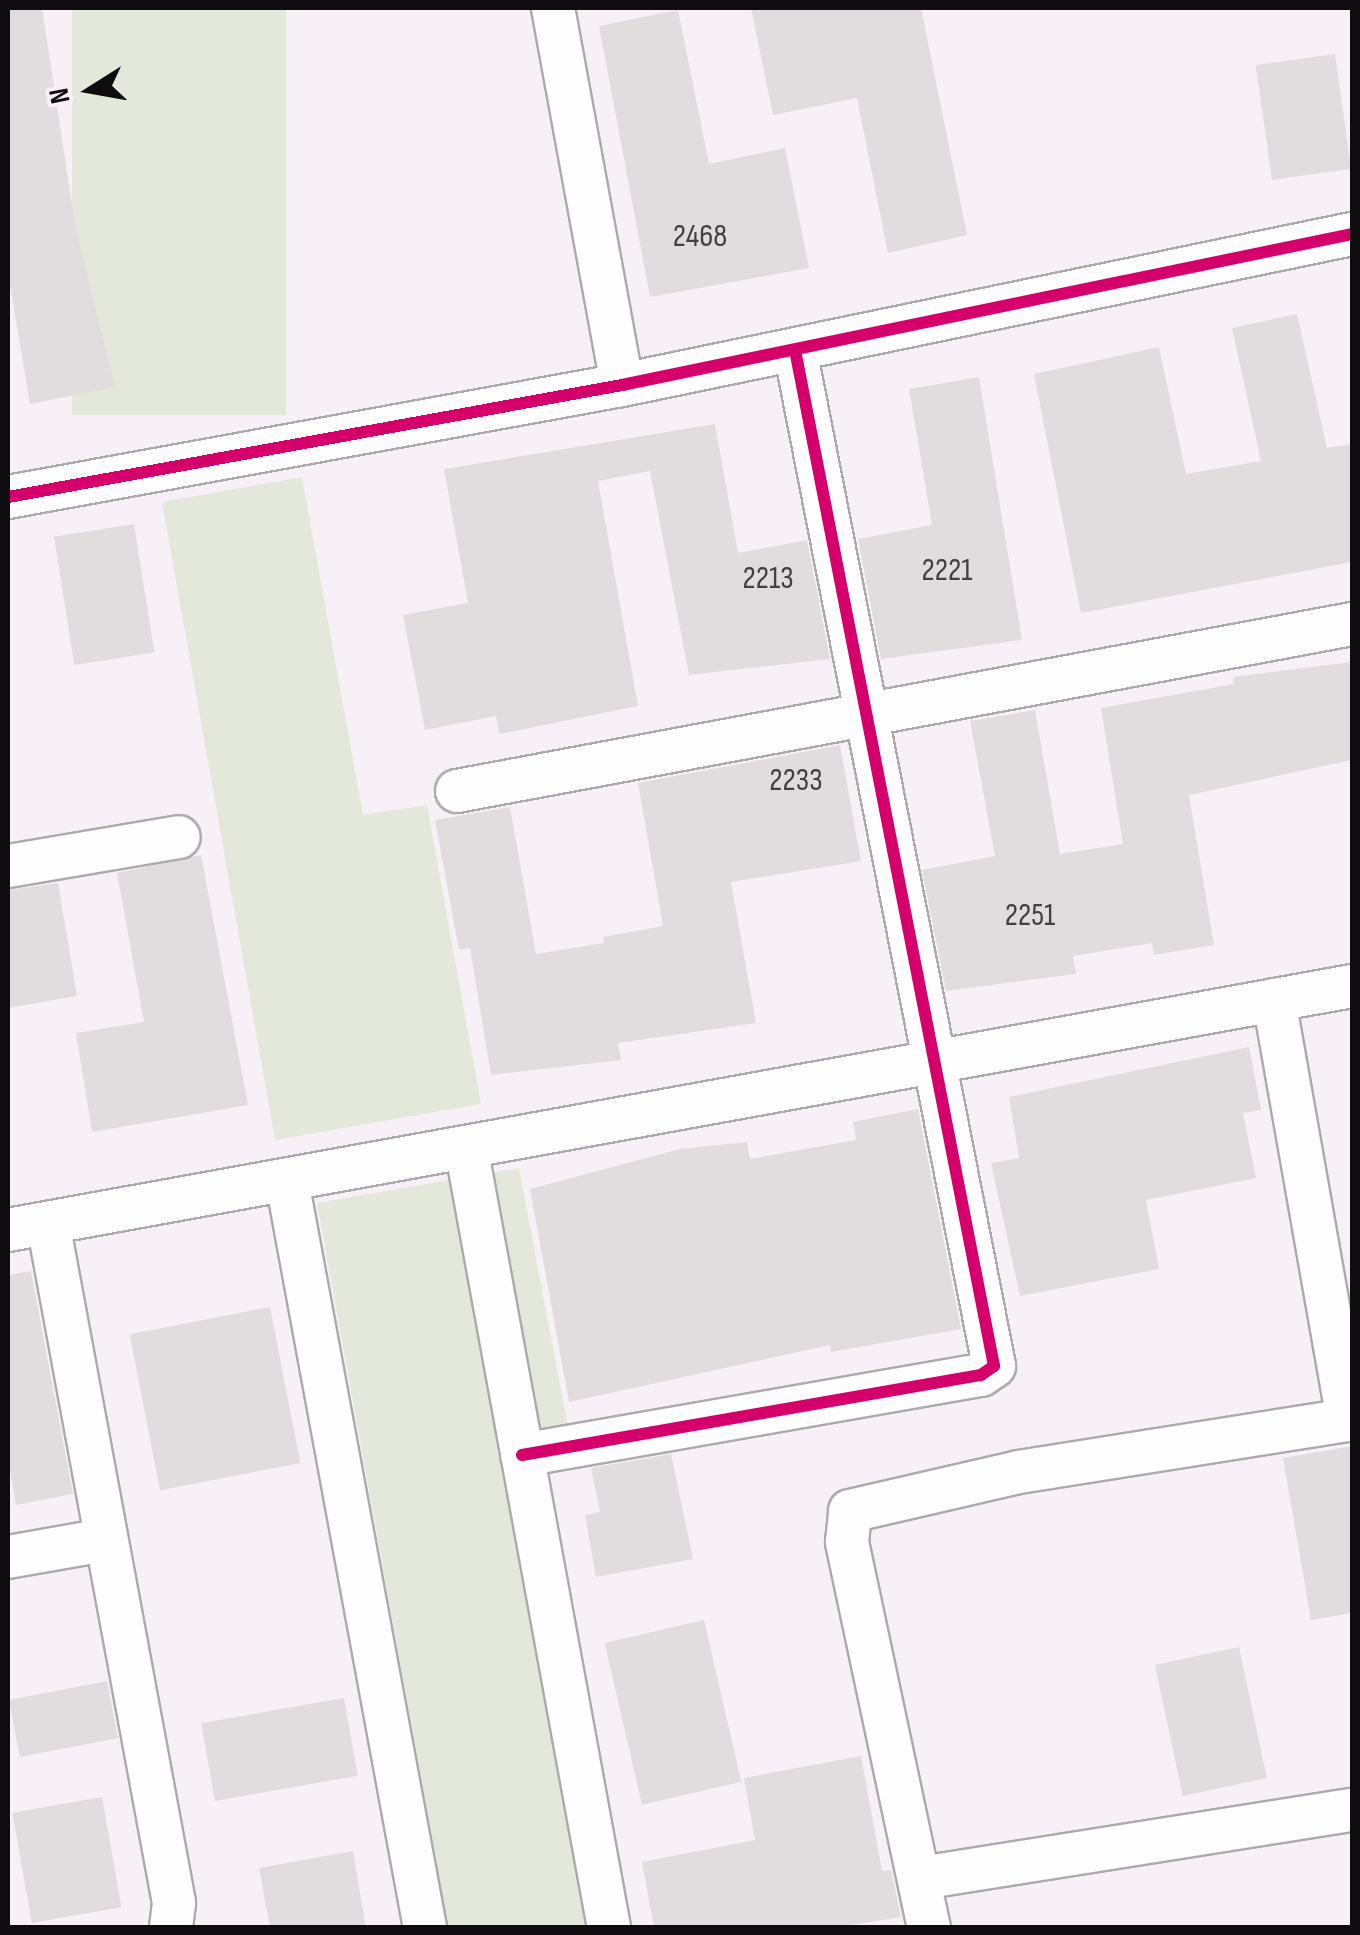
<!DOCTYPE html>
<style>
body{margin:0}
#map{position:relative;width:1360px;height:1935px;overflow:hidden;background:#f7f1f7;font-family:"Sofia Sans Condensed",sans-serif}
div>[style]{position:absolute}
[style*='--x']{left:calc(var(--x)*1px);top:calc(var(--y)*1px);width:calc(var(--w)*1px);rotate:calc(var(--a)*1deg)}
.green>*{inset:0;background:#e3e8da;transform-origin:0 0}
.building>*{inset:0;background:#e1dcdd;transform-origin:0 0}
.roads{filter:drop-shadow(2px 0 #ada9ad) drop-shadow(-2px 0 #ada9ad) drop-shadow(0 2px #ada9ad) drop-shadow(0 -2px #ada9ad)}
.street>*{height:42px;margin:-21px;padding:0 21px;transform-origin:21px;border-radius:21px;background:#fefdfe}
.cycleway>*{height:12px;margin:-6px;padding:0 6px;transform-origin:6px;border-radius:6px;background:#d6006c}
span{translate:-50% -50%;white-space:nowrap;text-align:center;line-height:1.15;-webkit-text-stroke:8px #f9eff9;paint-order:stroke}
.number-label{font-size:32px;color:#444042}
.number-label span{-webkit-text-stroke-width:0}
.frame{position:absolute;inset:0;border:10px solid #0f0c0f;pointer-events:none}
.north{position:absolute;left:40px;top:40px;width:100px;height:100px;-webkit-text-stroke:8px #f9eff9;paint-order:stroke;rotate:259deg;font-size:28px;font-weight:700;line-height:40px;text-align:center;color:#0f0c0f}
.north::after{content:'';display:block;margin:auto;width:35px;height:45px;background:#0f0c0f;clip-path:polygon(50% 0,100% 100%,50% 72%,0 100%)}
</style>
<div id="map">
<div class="green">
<div style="left:72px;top:8px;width:214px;height:407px"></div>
<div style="clip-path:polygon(302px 477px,363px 815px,427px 805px,481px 1104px,275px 1140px,162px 502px)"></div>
<div style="clip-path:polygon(519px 1168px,568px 1427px,500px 1441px,591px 1927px,448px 1927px,317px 1203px)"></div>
</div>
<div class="building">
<div style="clip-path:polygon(8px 8px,42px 8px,75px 224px,115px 387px,30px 404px,8px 273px)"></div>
<div style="clip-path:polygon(751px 8px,921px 8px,967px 235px,888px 253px,857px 98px,773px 115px)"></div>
<div style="clip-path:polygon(678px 10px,709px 164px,785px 148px,809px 268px,650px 297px,599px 26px)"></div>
<div style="left:1335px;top:54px;width:116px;height:80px;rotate:82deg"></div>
<div style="clip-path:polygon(1297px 314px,1327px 448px,1352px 444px,1352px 562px,1081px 613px,1034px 374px,1159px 347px,1186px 474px,1261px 461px,1232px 328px)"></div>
<div style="clip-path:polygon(979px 377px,1022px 640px,881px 659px,858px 539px,932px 525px,909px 389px)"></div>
<div style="clip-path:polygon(715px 424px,738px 553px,807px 540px,830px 659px,689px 675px,650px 471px,598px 481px,638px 706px,499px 734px,496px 716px,425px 730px,403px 615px,468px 603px,444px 469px)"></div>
<div style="left:134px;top:524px;width:130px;height:81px;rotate:81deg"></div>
<div style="clip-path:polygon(1352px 662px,1352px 760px,1189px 795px,1214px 945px,1154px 955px,1152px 943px,1073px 956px,1076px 974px,946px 991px,922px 870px,995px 856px,970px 721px,1035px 710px,1060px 854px,1123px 844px,1101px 708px,1234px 684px,1233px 677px)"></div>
<div style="clip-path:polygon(840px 745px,861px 861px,731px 882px,756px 1023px,618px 1043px,621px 1060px,491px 1075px,470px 948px,459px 950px,435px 820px,510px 807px,536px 954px,604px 943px,603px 937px,663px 926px,638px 783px)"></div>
<div style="clip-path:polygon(201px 855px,248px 1105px,92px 1132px,76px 1033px,144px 1022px,117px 873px)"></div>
<div style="clip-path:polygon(58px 883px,77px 996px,8px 1008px,8px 890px)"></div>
<div style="clip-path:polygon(1249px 1047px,1261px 1110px,1243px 1113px,1256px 1178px,1146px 1200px,1159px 1269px,1020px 1296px,991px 1163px,1019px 1158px,1009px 1097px)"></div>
<div style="clip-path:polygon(918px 1109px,961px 1329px,831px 1352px,830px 1345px,569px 1402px,530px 1189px,680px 1149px,747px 1142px,750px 1159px,856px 1140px,853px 1122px)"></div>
<div style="clip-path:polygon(31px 1271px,73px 1494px,16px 1505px,8px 1458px,8px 1275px)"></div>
<div style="left:270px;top:1307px;width:159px;height:143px;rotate:79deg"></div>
<div style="clip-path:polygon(1352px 1446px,1352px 1613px,1311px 1620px,1283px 1458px)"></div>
<div style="clip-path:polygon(671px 1454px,693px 1559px,596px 1577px,585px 1515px,600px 1512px,591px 1468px)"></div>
<div style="left:704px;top:1620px;width:166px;height:102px;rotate:77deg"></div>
<div style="left:1239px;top:1647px;width:134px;height:86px;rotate:78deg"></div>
<div style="left:107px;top:1681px;width:58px;height:100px;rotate:79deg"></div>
<div style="left:344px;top:1698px;width:79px;height:145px;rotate:80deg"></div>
<div style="clip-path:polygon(861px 1756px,882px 1871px,891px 1870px,901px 1917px,832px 1928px,654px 1928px,642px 1862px,755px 1840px,744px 1778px)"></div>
<div style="left:102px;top:1797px;width:112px;height:91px;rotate:80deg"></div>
<div style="clip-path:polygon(353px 1851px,366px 1928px,270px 1928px,259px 1868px)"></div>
</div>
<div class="roads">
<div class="street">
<div style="--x:553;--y:8;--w:383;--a:79.6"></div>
<div style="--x:8;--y:497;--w:624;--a:-10.34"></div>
<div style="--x:622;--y:385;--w:745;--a:-11.69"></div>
<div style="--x:457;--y:791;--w:910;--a:-10.57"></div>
<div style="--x:8;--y:866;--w:173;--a:-9.6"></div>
<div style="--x:1274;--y:1000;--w:425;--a:80"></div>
<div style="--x:466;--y:1147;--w:794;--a:79.62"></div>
<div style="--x:287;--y:1181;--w:760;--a:79.53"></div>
<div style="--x:48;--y:1223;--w:692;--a:79.5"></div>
<div style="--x:174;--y:1903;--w:25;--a:97"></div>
<div style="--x:8;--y:1230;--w:1366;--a:-10.29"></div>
<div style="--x:522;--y:1455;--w:466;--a:-9.9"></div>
<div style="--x:981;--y:1375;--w:16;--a:-35"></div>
<div style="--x:994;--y:1366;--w:1035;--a:-101.08"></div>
<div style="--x:8;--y:1557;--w:97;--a:-10"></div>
<div style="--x:921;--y:1878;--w:436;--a:-9"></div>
<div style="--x:929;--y:1928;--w:395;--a:-102"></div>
<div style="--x:847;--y:1542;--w:31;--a:-84"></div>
<div style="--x:850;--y:1511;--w:173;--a:-13"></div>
<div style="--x:1019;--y:1472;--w:337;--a:-9"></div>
</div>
</div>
<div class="cycleway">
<div style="--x:8;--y:497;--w:624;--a:-10.34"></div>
<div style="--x:622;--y:385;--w:745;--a:-11.69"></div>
<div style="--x:522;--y:1455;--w:466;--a:-9.9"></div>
<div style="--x:981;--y:1375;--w:16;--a:-35"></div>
<div style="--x:994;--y:1366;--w:1035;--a:-101.08"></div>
</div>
<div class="number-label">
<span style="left:700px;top:237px">2468</span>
<span style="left:947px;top:571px">2221</span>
<span style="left:768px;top:579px">2213</span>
<span style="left:796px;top:781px">2233</span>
<span style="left:1030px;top:916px">2251</span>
</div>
<div class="frame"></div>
<div class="north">N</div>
</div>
